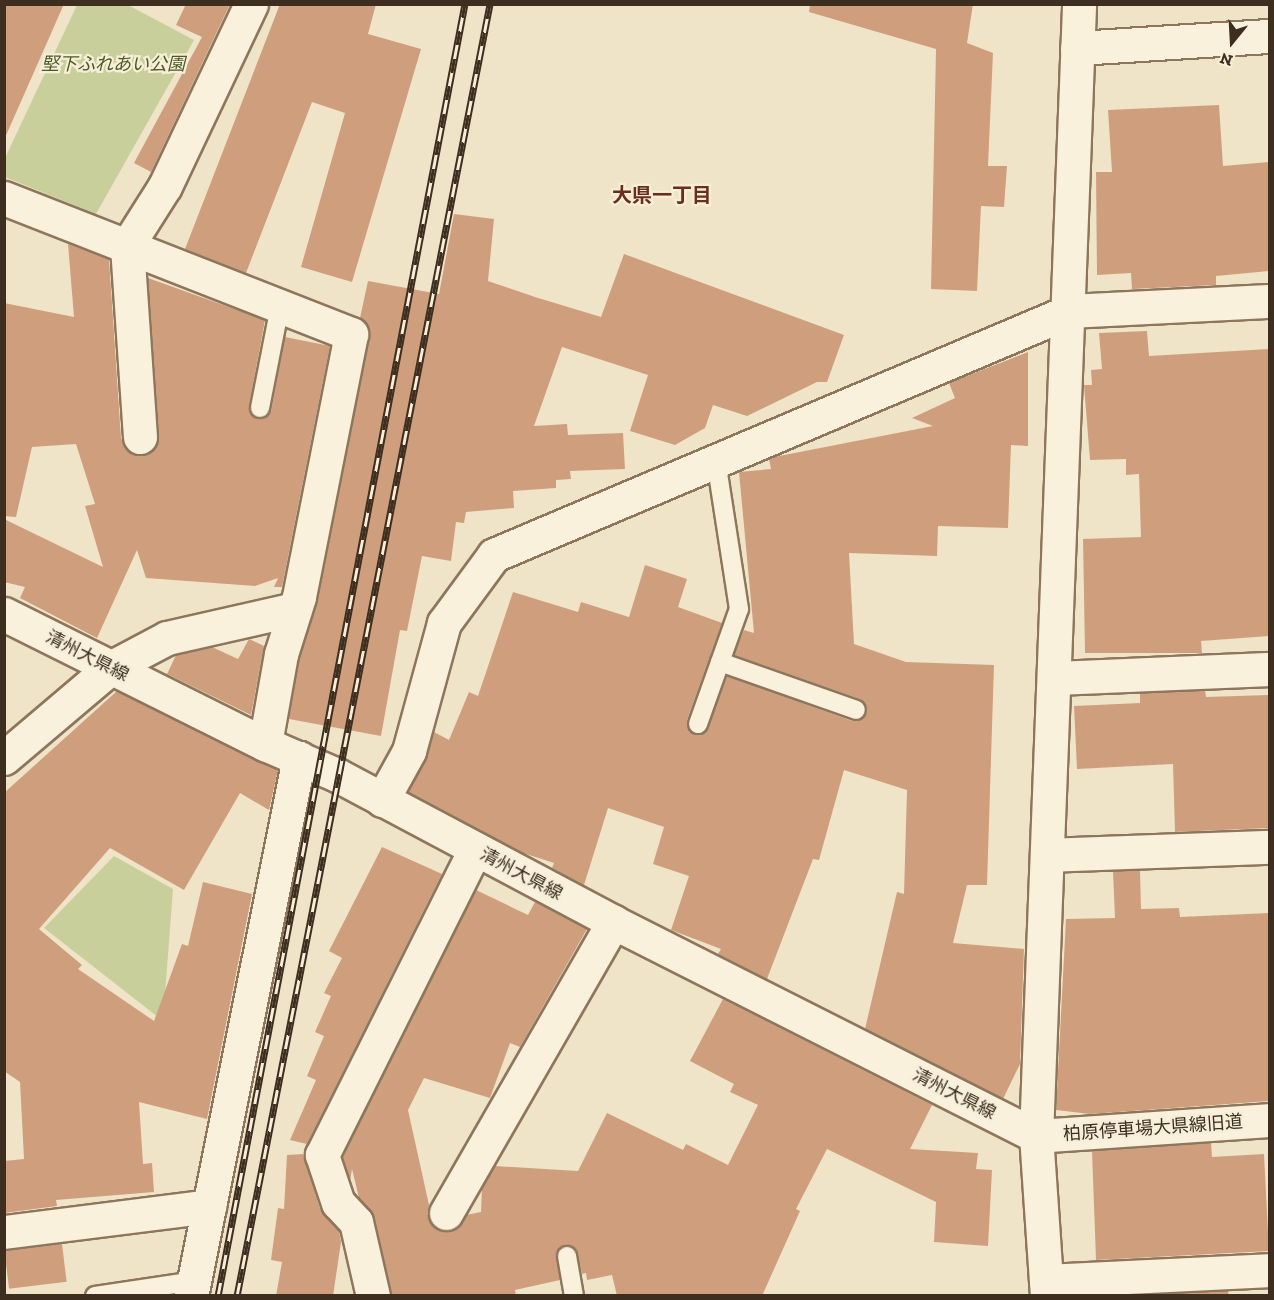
<!DOCTYPE html>
<meta charset="utf-8">
<style>
body{margin:0}
#map{position:relative;width:1274px;height:1300px;overflow:hidden;background:#f0e4c8;font-family:"Zilla Slab","Noto Sans JP",serif}
div>[style]{position:absolute}
[style*='--x']{left:calc(var(--x)*1px);top:calc(var(--y)*1px);width:calc(var(--w)*1px);rotate:calc(var(--a)*1deg)}
.green>*{inset:0;background:#c9cf9b}
.building>*{inset:0;background:#cf9f7d;transform-origin:0 0}
.roads{filter:drop-shadow(2px 0 #8d765c) drop-shadow(-2px 0 #8d765c) drop-shadow(0 2px #8d765c) drop-shadow(0 -2px #8d765c)}
.service>*{height:18px;margin:-9px;padding:0 9px;transform-origin:9px;border-radius:9px;background:#faf1dc}
.minor>*{height:33px;margin:-16.5px;padding:0 16.5px;transform-origin:16.5px;border-radius:16.5px;background:#faf1dc}
.tertiary>*{height:33px;margin:-16.5px;padding:0 16.5px;transform-origin:16.5px;border-radius:16.5px;background:#faf1dc}
.secondary>*{height:33px;margin:-16.5px;padding:0 16.5px;transform-origin:16.5px;border-radius:16.5px;background:#faf1dc}
.rail>*{height:7px;margin-top:-3.5px;transform-origin:0;background:repeating-linear-gradient(90deg,#f7eed8 0 14px,#3d2e20 0 28px);box-sizing:border-box;border-block:2px solid #3d2e20}
span{translate:-50% -50%;white-space:nowrap;text-align:center;line-height:1.15;-webkit-text-stroke:4.5px #f7eed8;paint-order:stroke}
.park-label{font-size:18px;color:#4d5a26;font-style:italic}
.street-label{font-size:18px;color:#3d2e20}
.neighbourhood-label{font-size:20px;color:#6b2e1e;font-weight:700}
.frame{position:absolute;inset:0;border:6px solid #3d2e20;pointer-events:none}
.north{position:absolute;left:1202px;top:12px;width:60px;height:60px;-webkit-text-stroke:4px #f7eed8;paint-order:stroke;rotate:198deg;font-size:16px;font-weight:700;line-height:24px;text-align:center;color:#3d2e20}
.north::after{content:'';display:block;margin:auto;width:21px;height:27px;background:#3d2e20;clip-path:polygon(50% 0,100% 100%,50% 72%,0 100%)}
</style>
<div id="map">
<div class="green">
<div style="clip-path:polygon(77px 5px,128px 5px,194px 40px,96px 214px,5px 177px,5px 158px)"></div>
<div style="clip-path:polygon(114px 856px,173px 889px,163px 1021px,44px 928px)"></div>
</div>
<div class="building">
<div style="clip-path:polygon(4px 4px,64px 4px,4px 140px)"></div>
<div style="clip-path:polygon(186px 4px,230px 4px,151px 172px,134px 163px,202px 37px,176px 25px)"></div>
<div style="clip-path:polygon(280px 4px,376px 4px,368px 34px,421px 49px,352px 282px,301px 267px,345px 113px,312px 102px,246px 273px,185px 249px)"></div>
<div style="clip-path:polygon(810px 4px,973px 4px,967px 43px,993px 53px,988px 166px,1007px 166px,1004px 207px,981px 206px,977px 291px,931px 289px,936px 49px,809px 12px)"></div>
<div style="clip-path:polygon(1219px 105px,1223px 166px,1269px 162px,1269px 271px,1216px 276px,1216px 285px,1132px 289px,1131px 273px,1097px 275px,1096px 172px,1112px 172px,1108px 110px)"></div>
<div style="clip-path:polygon(454px 214px,494px 219px,488px 281px,535px 297px,601px 317px,624px 254px,844px 335px,827px 382px,817px 382px,747px 416px,713px 405px,705px 428px,675px 445px,630px 431px,648px 375px,562px 347px,534px 426px,567px 424px,568px 435px,623px 433px,625px 469px,570px 471px,571px 479px,556px 480px,556px 488px,513px 491px,514px 508px,466px 512px,464px 523px,456px 522px,451px 561px,422px 556px,407px 631px,400px 630px,381px 736px,289px 719px,299px 658px,317px 601px,369px 338px,369px 329px,360px 318px,368px 281px,439px 294px)"></div>
<div style="clip-path:polygon(68px 244px,109px 259px,121px 438px,132px 454px,151px 452px,159px 436px,148px 278px,265px 320px,249px 406px,257px 419px,264px 418px,271px 411px,285px 337px,330px 346px,282px 587px,274px 587px,278px 578px,255px 586px,146px 578px,137px 550px,97px 638px,20px 598px,25px 587px,4px 582px,4px 519px,103px 567px,85px 506px,95px 504px,76px 444px,32px 447px,16px 517px,4px 516px,4px 303px,74px 317px)"></div>
<div style="clip-path:polygon(1147px 331px,1149px 356px,1269px 349px,1269px 636px,1201px 641px,1202px 653px,1085px 653px,1083px 539px,1141px 537px,1139px 474px,1126px 475px,1126px 459px,1090px 460px,1084px 385px,1092px 385px,1091px 370px,1102px 369px,1099px 333px)"></div>
<div style="clip-path:polygon(1028px 352px,1028px 446px,1011px 445px,1008px 528px,938px 526px,937px 556px,849px 553px,854px 644px,906px 662px,994px 665px,987px 885px,967px 885px,953px 943px,1024px 949px,1020px 1064px,1003px 1099px,865px 1029px,897px 892px,904px 894px,907px 790px,844px 770px,819px 860px,813px 859px,767px 979px,718px 954px,721px 949px,671px 930px,689px 876px,653px 864px,664px 827px,608px 808px,584px 885px,552px 868px,554px 863px,523px 853px,408px 792px,426px 760px,434px 732px,449px 740px,469px 692px,478px 696px,513px 592px,578px 612px,581px 602px,629px 617px,645px 565px,687px 579px,678px 607px,722px 623px,687px 720px,690px 732px,701px 735px,708px 728px,727px 676px,852px 721px,863px 719px,867px 709px,860px 699px,734px 655px,744px 630px,754px 633px,739px 472px,771px 469px,769px 459px,774px 457px,933px 426px,912px 418px,955px 398px,949px 383px)"></div>
<div style="clip-path:polygon(249px 639px,264px 646px,251px 715px,167px 674px,176px 655px,212px 647px,238px 659px)"></div>
<div style="clip-path:polygon(1205px 690px,1206px 697px,1269px 695px,1269px 828px,1175px 832px,1173px 764px,1077px 769px,1074px 706px,1140px 703px,1140px 693px)"></div>
<div style="clip-path:polygon(117px 691px,278px 770px,269px 810px,240px 793px,184px 890px,110px 848px,39px 929px,82px 965px,78px 969px,154px 1021px,182px 944px,188px 946px,203px 882px,252px 894px,207px 1119px,139px 1102px,143px 1164px,152px 1163px,154px 1192px,56px 1200px,57px 1206px,4px 1213px,4px 1161px,24px 1159px,20px 1082px,4px 1071px,4px 793px)"></div>
<div style="clip-path:polygon(382px 847px,442px 874px,307px 1144px,290px 1140px,316px 1080px,307px 1076px,324px 1036px,315px 1032px,331px 996px,324px 993px,342px 958px,329px 951px)"></div>
<div style="clip-path:polygon(1140px 870px,1141px 909px,1179px 908px,1180px 917px,1269px 913px,1269px 1101px,1090px 1114px,1056px 1110px,1066px 919px,1115px 918px,1113px 871px)"></div>
<div style="clip-path:polygon(476px 890px,528px 915px,535px 902px,587px 929px,520px 1047px,510px 1043px,490px 1098px,424px 1078px,408px 1110px,429px 1205px,427px 1214px,436px 1229px,455px 1229px,466px 1215px,481px 1212px,482px 1188px,495px 1166px,578px 1171px,607px 1113px,683px 1150px,686px 1144px,728px 1165px,758px 1105px,730px 1092px,734px 1084px,690px 1061px,723px 999px,932px 1105px,910px 1149px,978px 1153px,976px 1169px,992px 1170px,988px 1246px,934px 1242px,936px 1202px,827px 1149px,796px 1209px,800px 1211px,762px 1296px,617px 1296px,612px 1275px,587px 1280px,586px 1273px,582px 1274px,576px 1249px,566px 1245px,556px 1253px,560px 1280px,515px 1290px,516px 1296px,391px 1296px,374px 1218px,359px 1198px,352px 1169px,350px 1181px,342px 1156px)"></div>
<div style="clip-path:polygon(1211px 1143px,1212px 1157px,1264px 1154px,1269px 1251px,1096px 1260px,1092px 1151px)"></div>
<div style="clip-path:polygon(303px 1154px,320px 1209px,339px 1231px,341px 1242px,333px 1296px,276px 1296px,282px 1262px,271px 1260px,278px 1208px,284px 1209px,287px 1155px)"></div>
<div style="left:62px;top:1244px;width:38px;height:58px;rotate:83deg"></div>
<div style="clip-path:polygon(1228px 1291px,1229px 1296px,1133px 1296px)"></div>
</div>
<div class="roads">
<div class="service">
<div style="--x:260;--y:408;--w:104;--a:-78.9"></div>
<div style="--x:720;--y:662;--w:144;--a:19.4"></div>
<div style="--x:698;--y:724;--w:122;--a:-70.4"></div>
<div style="--x:739;--y:609;--w:150;--a:-98.8"></div>
<div style="--x:567;--y:1256;--w:41;--a:80.1"></div>
<div style="--x:95;--y:1296;--w:100;--a:-8.6"></div>
</div>
<div class="minor">
<div style="--x:4;--y:198;--w:373;--a:21.4"></div>
<div style="--x:351;--y:334;--w:268;--a:101.2"></div>
<div style="--x:299;--y:597;--w:60;--a:107.5"></div>
<div style="--x:281;--y:654;--w:91;--a:100.1"></div>
<div style="--x:140;--y:437;--w:191;--a:-93.9"></div>
<div style="--x:127;--y:246;--w:71;--a:-57.7"></div>
<div style="--x:165;--y:186;--w:201;--a:-64.7"></div>
<div style="--x:1054;--y:678;--w:216;--a:-2.4"></div>
<div style="--x:4;--y:758;--w:139;--a:-40.3"></div>
<div style="--x:110;--y:668;--w:64;--a:-27.8"></div>
<div style="--x:167;--y:638;--w:131;--a:-12.8"></div>
<div style="--x:382;--y:800;--w:56;--a:-61.1"></div>
<div style="--x:409;--y:751;--w:133;--a:-74.7"></div>
<div style="--x:444;--y:623;--w:84;--a:-53.7"></div>
<div style="--x:494;--y:555;--w:626;--a:-22.96"></div>
<div style="--x:1070;--y:311;--w:200;--a:-2.9"></div>
<div style="--x:1048;--y:855;--w:222;--a:-2.1"></div>
<div style="--x:1036;--y:1136;--w:235;--a:-3.9"></div>
<div style="--x:446;--y:1213;--w:336;--a:-60.1"></div>
<div style="--x:4;--y:1232;--w:207;--a:-7.2"></div>
<div style="--x:1046;--y:1281;--w:224;--a:-2.8"></div>
<div style="--x:191;--y:1296;--w:549;--a:-78.65"></div>
<div style="--x:373;--y:1296;--w:76;--a:-102.9"></div>
<div style="--x:356;--y:1222;--w:26;--a:-133"></div>
<div style="--x:338;--y:1203;--w:51;--a:-108.4"></div>
<div style="--x:322;--y:1155;--w:341;--a:-63.4"></div>
</div>
<div class="tertiary">
<div style="--x:1077;--y:48;--w:193;--a:-3.6"></div>
<div style="--x:1047;--y:1296;--w:160;--a:-93.9"></div>
<div style="--x:1036;--y:1136;--w:1133;--a:-87.82"></div>
</div>
<div class="secondary">
<div style="--x:4;--y:614;--w:292;--a:26.5"></div>
<div style="--x:265;--y:744;--w:78;--a:23.3"></div>
<div style="--x:337;--y:775;--w:313;--a:28"></div>
<div style="--x:613;--y:922;--w:474;--a:26.8"></div>
</div>
</div>
<div class="rail">
<div style="--x:218;--y:1296;--w:1315;--a:-79.18"></div>
<div style="--x:237;--y:1296;--w:1317;--a:-78.92"></div>
</div>
<div class="park-label">
<span style="left:113px;top:64px">堅下ふれあい公園</span>
</div>
<div class="street-label">
<span style="left:87px;top:656px;rotate:27deg">清州大県線</span>
<span style="left:521px;top:874px;rotate:28deg">清州大県線</span>
<span style="left:954px;top:1094px;rotate:27deg">清州大県線</span>
<span style="left:1153px;top:1128px;rotate:-4deg">柏原停車場大県線旧道</span>
</div>
<div class="neighbourhood-label">
<span style="left:662px;top:195px">大県一丁目</span>
</div>
<div class="frame"></div>
<div class="north">N</div>
</div>
